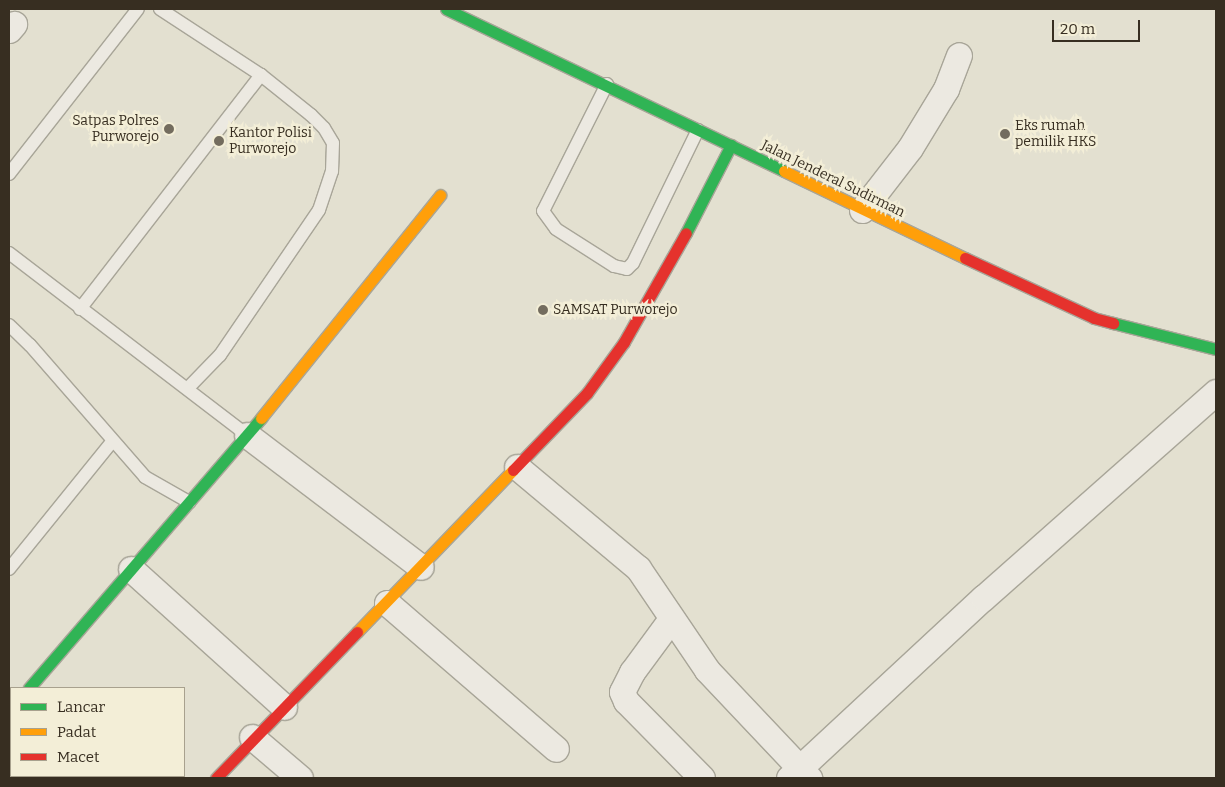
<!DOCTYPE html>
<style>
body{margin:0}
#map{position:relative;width:1225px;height:787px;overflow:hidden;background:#e3e0d0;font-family:Bitter,serif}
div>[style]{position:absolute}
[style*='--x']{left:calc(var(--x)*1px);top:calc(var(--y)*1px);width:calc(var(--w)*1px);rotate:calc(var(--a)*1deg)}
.roads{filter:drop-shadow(1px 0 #a8a598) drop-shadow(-1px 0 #a8a598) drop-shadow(0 1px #a8a598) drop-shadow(0 -1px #a8a598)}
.lane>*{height:12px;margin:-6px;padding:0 6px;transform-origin:6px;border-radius:6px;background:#ece9e1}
.street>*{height:25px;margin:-12.5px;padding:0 12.5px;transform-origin:12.5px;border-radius:12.5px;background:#ece9e1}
.fast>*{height:11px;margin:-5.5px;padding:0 5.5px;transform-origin:5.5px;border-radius:5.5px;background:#30b455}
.slow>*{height:11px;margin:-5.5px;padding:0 5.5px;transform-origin:5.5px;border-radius:5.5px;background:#ff9f0a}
.jam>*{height:11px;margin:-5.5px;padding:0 5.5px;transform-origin:5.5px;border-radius:5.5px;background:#e5322d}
.dots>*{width:14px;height:14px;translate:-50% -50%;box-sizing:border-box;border:2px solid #f3eed7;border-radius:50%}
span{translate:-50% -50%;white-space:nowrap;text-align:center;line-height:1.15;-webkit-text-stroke:5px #f3eed7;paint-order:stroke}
.poi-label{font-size:14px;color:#372e21}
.right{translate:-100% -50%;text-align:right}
.left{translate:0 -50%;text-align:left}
.street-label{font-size:14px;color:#372e21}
.frame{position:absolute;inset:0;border:10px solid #372e21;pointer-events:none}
.legend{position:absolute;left:10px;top:687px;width:175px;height:90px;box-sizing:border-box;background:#f3eed7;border:1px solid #a8a18e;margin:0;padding:6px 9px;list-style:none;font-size:15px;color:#372e21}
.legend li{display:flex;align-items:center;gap:10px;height:25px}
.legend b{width:25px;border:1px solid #a8a18e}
.scale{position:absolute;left:1052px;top:20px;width:88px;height:22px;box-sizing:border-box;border:2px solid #372e21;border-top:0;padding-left:6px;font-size:15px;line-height:18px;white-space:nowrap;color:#372e21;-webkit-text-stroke:4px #f3eed7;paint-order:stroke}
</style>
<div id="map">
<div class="roads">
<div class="lane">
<div style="--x:160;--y:9;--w:121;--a:33.2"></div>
<div style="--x:261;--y:75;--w:64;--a:38.7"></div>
<div style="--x:311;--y:115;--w:18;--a:45"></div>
<div style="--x:324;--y:128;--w:17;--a:59"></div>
<div style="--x:333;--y:143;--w:28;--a:92"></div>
<div style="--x:332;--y:171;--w:41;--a:108.4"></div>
<div style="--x:319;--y:210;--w:176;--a:124.3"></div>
<div style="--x:220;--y:355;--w:46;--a:134.1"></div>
<div style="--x:607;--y:84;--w:142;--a:116.7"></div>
<div style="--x:543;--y:211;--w:22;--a:54"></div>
<div style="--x:556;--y:229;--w:69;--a:32.5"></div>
<div style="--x:614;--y:266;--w:13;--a:13"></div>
<div style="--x:627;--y:269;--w:8;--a:-45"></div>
<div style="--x:633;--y:263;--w:148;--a:-64"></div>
<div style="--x:9;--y:174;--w:209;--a:-52"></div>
<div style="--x:9;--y:253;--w:300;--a:37.4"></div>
<div style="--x:80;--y:309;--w:296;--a:-52.3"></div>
<div style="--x:9;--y:325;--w:29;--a:44"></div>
<div style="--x:30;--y:345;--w:175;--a:48.9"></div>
<div style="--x:145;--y:477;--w:51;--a:29.6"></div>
<div style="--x:9;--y:569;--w:164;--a:-51"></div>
</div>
<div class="street">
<div style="--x:9;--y:30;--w:8;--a:-50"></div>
<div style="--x:862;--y:210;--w:78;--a:-52.3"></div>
<div style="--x:910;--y:148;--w:69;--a:-58.6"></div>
<div style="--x:946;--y:89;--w:36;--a:-69"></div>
<div style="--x:247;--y:435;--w:218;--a:37.2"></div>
<div style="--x:517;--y:467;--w:158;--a:39.9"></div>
<div style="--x:638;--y:568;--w:123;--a:55.9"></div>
<div style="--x:707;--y:670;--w:149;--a:46.6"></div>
<div style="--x:131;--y:569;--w:206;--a:42"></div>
<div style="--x:387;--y:603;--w:223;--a:40.8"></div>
<div style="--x:671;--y:619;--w:66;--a:126.3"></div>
<div style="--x:632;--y:672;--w:22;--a:117"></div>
<div style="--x:622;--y:692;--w:10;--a:66"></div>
<div style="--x:626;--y:701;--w:108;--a:45.4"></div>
<div style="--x:9;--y:712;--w:4;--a:-56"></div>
<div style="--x:252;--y:737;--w:63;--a:40.5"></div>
<div style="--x:789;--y:778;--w:265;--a:-42.9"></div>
<div style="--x:983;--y:598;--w:311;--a:-41.5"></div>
</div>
<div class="fast">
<div style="--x:446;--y:9;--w:375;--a:25.6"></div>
<div style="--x:686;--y:233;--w:99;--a:-62.9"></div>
<div style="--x:1113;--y:323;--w:106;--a:14.2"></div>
<div style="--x:29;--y:688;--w:356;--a:-49.3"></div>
</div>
<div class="slow">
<div style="--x:784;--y:171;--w:201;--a:25.7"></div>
<div style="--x:261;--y:418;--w:286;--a:-51.2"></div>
<div style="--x:357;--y:632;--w:225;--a:-46.1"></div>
</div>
<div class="jam">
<div style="--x:965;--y:258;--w:142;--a:24.9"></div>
<div style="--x:1094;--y:318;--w:20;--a:15"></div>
<div style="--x:513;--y:470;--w:107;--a:-46.1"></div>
<div style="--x:587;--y:393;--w:63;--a:-54"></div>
<div style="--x:624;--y:342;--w:125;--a:-60.4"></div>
<div style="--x:216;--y:778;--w:203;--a:-46"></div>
</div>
</div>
<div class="dots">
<div style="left:169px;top:129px;background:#736c5e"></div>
<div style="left:1005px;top:134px;background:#736c5e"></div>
<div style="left:219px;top:141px;background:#736c5e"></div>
<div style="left:543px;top:310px;background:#736c5e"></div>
</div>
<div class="poi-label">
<span class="right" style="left:159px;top:129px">Satpas Polres<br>Purworejo</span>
<span class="left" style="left:1015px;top:134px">Eks rumah<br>pemilik HKS</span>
<span class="left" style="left:229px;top:141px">Kantor Polisi<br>Purworejo</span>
<span class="left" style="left:553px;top:310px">SAMSAT Purworejo</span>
</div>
<div class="street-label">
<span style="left:833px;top:179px;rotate:26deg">Jalan Jenderal Sudirman</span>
</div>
<div class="frame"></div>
<ul class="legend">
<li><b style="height:6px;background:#30b455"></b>Lancar</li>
<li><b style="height:6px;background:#ff9f0a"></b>Padat</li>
<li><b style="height:6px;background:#e5322d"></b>Macet</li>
</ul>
<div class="scale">20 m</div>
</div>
